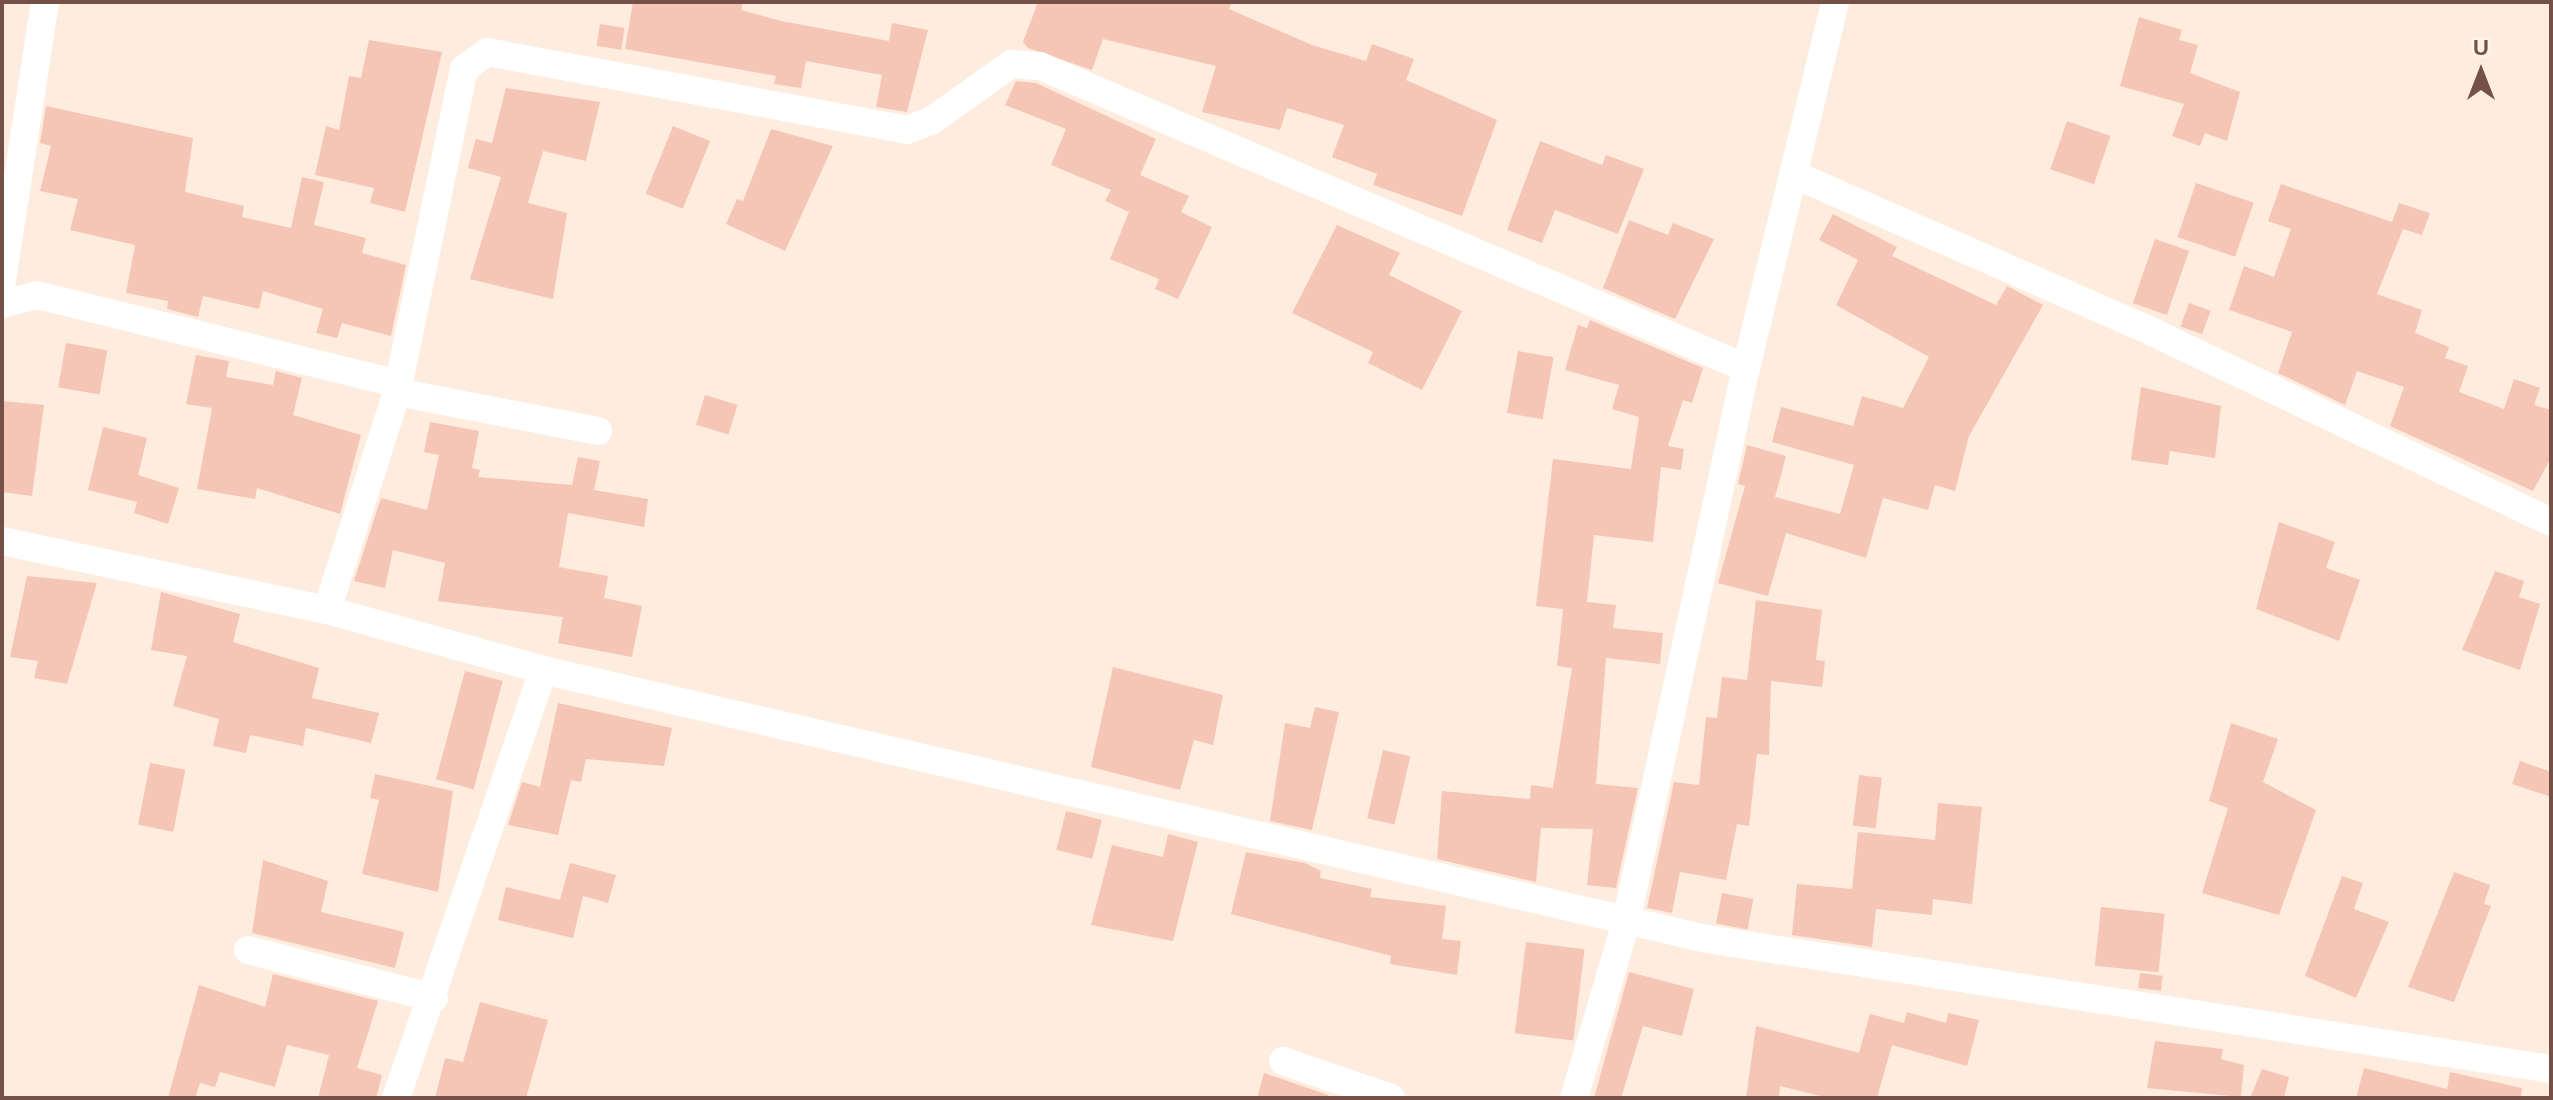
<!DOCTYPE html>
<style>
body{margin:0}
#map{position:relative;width:2553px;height:1100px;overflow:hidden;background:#feeddf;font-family:Arial,sans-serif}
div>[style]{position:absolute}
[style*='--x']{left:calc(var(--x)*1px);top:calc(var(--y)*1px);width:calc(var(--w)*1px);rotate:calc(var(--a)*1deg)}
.building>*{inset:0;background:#f5c5b5;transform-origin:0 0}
.minor>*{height:28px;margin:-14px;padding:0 14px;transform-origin:14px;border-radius:14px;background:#fff}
span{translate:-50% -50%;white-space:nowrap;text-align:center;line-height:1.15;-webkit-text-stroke:6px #fff2e7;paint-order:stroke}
.frame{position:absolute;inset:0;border:4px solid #755046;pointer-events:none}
.north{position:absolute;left:2441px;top:32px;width:80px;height:80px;-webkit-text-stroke:6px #fff2e7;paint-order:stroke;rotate:0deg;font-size:22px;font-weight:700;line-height:32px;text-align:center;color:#755046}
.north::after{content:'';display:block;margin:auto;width:28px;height:36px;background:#755046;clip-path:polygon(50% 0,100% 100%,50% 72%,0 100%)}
</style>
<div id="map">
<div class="building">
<div style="clip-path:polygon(633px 2px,743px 2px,741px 10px,781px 21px,889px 41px,892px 23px,928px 30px,907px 112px,876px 107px,882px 75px,806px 61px,801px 88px,774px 84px,776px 76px,625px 49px)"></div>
<div style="clip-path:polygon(1038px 2px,1232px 2px,1229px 9px,1312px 45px,1366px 61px,1372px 44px,1414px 59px,1406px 80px,1497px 120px,1462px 216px,1373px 185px,1377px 174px,1332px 157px,1344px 125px,1287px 108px,1280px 130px,1202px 112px,1216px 66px,1103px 39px,1092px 70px,1028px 48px,1023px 42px)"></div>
<div style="clip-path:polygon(2139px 17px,2182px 30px,2179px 40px,2198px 45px,2190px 73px,2240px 92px,2227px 141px,2205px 133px,2200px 146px,2172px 136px,2184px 104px,2120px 86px)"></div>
<div style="left:600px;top:24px;width:25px;height:22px;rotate:9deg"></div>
<div style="clip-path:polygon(369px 40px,442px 52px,405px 212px,370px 203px,374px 188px,315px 175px,326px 126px,339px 130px,349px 76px,361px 78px)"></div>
<div style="clip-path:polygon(1016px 81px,1036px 83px,1156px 139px,1140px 175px,1189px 196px,1181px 212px,1212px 227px,1178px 299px,1155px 289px,1159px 279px,1110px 259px,1129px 212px,1105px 201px,1111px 190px,1051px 165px,1066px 129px,1005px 105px)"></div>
<div style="clip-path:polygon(506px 88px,600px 102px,586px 161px,543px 151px,528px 203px,567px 213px,553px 299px,470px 279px,501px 177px,468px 168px,476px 139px,492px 143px)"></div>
<div style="clip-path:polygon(46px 106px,193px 138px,185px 192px,244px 206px,242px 217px,291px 228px,302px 177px,324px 182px,314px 225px,366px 238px,362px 253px,406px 265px,391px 336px,342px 323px,337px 338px,316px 333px,323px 309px,263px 291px,259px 309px,203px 296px,198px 317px,167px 309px,168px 301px,126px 293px,135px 245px,70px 230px,78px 199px,40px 191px,51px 146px,40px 143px)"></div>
<div style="left:2067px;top:121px;width:46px;height:51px;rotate:19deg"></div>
<div style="left:673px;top:126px;width:40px;height:73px;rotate:22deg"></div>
<div style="clip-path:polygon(771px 129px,833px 146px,785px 251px,726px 224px,737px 199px,743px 201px)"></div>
<div style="clip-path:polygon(1540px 141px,1602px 165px,1606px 155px,1644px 169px,1618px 234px,1555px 210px,1542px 243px,1507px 230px)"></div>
<div style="left:2196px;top:183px;width:61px;height:57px;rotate:19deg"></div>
<div style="clip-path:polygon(2281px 184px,2392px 222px,2399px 203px,2430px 213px,2422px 235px,2403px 229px,2377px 294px,2422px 310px,2415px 333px,2449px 347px,2445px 358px,2468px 366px,2459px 392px,2504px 409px,2514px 379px,2540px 388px,2534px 405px,2551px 410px,2551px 458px,2533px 491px,2390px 426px,2404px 387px,2357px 371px,2345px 405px,2278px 373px,2292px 332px,2229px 310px,2244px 266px,2274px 277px,2291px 229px,2268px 221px)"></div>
<div style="clip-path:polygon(1833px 214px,1897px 247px,1892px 256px,1996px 305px,2007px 286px,2043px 305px,1969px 436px,1955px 491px,1935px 485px,1928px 510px,1883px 498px,1866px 558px,1786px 533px,1768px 596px,1718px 583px,1745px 486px,1738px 484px,1747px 445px,1786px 456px,1775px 497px,1840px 514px,1854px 465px,1772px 442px,1781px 407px,1853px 426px,1862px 396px,1903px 408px,1929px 357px,1836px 305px,1858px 260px,1819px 240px)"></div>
<div style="clip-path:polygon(1629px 220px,1668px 235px,1673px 223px,1714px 239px,1675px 319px,1603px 288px)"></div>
<div style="clip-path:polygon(1337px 225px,1400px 253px,1389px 275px,1462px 311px,1422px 390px,1368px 363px,1373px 352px,1292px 313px)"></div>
<div style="left:2155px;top:239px;width:36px;height:68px;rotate:19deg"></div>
<div style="left:2189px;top:303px;width:23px;height:25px;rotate:20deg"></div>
<div style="clip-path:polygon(1590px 320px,1703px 368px,1692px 403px,1683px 400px,1668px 446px,1684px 449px,1681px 470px,1661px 467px,1653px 542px,1594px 535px,1587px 602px,1616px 605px,1613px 628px,1663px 633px,1660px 664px,1606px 658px,1596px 784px,1638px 788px,1616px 888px,1587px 885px,1593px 829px,1541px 828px,1536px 882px,1437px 859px,1442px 791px,1530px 799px,1531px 785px,1553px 788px,1572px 668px,1557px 666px,1563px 609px,1536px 606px,1553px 459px,1631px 469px,1639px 417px,1612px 409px,1619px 385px,1565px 370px,1578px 325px,1587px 328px)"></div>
<div style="left:66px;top:343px;width:42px;height:45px;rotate:10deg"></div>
<div style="left:1518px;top:351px;width:36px;height:63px;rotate:10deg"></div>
<div style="clip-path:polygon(196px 355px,229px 361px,226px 377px,273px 385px,276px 371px,302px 378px,293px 415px,361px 435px,340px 514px,257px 488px,255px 499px,197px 489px,212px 408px,186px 404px)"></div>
<div style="clip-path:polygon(2141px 387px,2221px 406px,2215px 458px,2170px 451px,2168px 465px,2131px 460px)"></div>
<div style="left:705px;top:395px;width:34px;height:31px;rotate:17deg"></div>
<div style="clip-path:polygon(2px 401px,44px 405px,32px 496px,2px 492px)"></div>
<div style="clip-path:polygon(430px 422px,479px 431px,472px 468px,480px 470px,478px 477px,572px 485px,578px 457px,600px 461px,594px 490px,648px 499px,644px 527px,568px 513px,559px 567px,608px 576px,604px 598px,642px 606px,632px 657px,558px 643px,563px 617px,438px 601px,445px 563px,393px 550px,385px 588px,354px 581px,381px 498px,427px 510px,439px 455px,424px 452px)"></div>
<div style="clip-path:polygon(103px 427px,147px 438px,138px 475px,179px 488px,168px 524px,134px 513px,137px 502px,88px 490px)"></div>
<div style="clip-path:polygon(2279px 522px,2335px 542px,2326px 568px,2360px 580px,2339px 641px,2256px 609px)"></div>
<div style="clip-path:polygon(2495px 571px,2524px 581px,2519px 597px,2540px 604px,2520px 670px,2462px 650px)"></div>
<div style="clip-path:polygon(27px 576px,97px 583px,67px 684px,34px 678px,38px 661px,10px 657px)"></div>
<div style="clip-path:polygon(161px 592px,240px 614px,233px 642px,319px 668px,312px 698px,379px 713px,371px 743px,306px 728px,303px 746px,250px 735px,246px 753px,213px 746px,219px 719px,173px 706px,187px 656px,151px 650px)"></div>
<div style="clip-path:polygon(1756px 600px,1822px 610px,1816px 660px,1825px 661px,1822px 687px,1771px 681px,1769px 755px,1757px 754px,1749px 826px,1737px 824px,1726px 880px,1680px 872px,1672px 913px,1647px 908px,1674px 782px,1699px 785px,1706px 717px,1717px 718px,1722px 677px,1747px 680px)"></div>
<div style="clip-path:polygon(1113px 667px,1223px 695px,1213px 745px,1194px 740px,1180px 790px,1091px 767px)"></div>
<div style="left:465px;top:671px;width:39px;height:112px;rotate:15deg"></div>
<div style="clip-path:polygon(558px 703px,672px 728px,664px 766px,586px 759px,581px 782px,571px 780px,558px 835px,508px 825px,522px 782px,540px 787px)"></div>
<div style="clip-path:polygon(1315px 707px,1339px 712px,1312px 830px,1270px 821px,1285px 723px,1310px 728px)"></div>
<div style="clip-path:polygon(2231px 723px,2278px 739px,2263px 782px,2316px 810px,2279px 915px,2202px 893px,2228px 808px,2209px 801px)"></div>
<div style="left:1383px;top:750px;width:28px;height:70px;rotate:13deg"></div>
<div style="clip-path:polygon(2520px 761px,2551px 772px,2551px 797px,2512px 784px)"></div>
<div style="left:150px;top:763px;width:36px;height:63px;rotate:11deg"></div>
<div style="clip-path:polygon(375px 774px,453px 791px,438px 892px,362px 874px,379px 800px,370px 798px)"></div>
<div style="left:1859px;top:775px;width:23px;height:51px;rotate:7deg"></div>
<div style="clip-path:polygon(1938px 803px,1982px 807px,1972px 904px,1933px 899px,1932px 915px,1876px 909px,1872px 947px,1792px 935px,1797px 884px,1852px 889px,1858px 832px,1935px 840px)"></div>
<div style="left:1066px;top:811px;width:37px;height:40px;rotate:14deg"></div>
<div style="clip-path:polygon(1168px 834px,1198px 842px,1173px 941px,1091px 925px,1112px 845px,1163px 857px)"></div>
<div style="clip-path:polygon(1246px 852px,1305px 863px,1321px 871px,1320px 878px,1372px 889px,1370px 897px,1446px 906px,1442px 939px,1461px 941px,1457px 975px,1390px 964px,1391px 956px,1231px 914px)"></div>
<div style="clip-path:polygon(263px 860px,328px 881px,321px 912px,404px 932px,395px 968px,252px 933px)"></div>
<div style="clip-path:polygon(570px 863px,616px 875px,608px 903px,583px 896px,573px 938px,498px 920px,506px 887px,560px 900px)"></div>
<div style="clip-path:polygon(2454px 872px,2490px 885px,2484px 904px,2491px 906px,2454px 1002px,2408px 987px)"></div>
<div style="clip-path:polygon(2342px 876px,2363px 883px,2354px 909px,2389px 922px,2356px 998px,2305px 976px)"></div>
<div style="left:1722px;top:893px;width:32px;height:31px;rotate:11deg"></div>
<div style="left:2101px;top:907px;width:64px;height:59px;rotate:6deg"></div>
<div style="left:1526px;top:942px;width:59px;height:92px;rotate:7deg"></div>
<div style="clip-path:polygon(1629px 972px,1694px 989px,1682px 1036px,1643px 1026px,1621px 1098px,1594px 1098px)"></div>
<div style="left:2140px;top:973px;width:23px;height:15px;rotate:7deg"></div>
<div style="clip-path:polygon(273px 974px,378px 1001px,357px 1068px,382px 1075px,376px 1098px,318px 1098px,329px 1055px,287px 1045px,275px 1087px,220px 1072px,215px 1087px,200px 1083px,195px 1098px,168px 1098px,199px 985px,265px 1007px)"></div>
<div style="clip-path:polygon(480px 1002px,548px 1020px,526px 1098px,435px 1098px,445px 1058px,463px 1062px)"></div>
<div style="clip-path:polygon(1907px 1012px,1946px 1023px,1948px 1013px,1979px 1020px,1967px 1066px,1892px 1045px,1877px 1098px,1829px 1098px,1780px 1086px,1779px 1098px,1746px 1098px,1756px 1026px,1859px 1053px,1870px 1014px,1904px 1023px)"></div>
<div style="clip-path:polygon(2155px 1041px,2223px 1049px,2221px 1059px,2244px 1065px,2241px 1097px,2147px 1088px)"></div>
<div style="clip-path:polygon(2364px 1068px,2447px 1089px,2450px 1072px,2522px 1088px,2521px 1098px,2356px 1098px)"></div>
<div style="clip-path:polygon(2262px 1069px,2289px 1077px,2284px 1098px,2250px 1098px)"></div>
<div style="clip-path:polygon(1264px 1073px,1328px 1095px,1328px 1098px,1257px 1098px)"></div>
</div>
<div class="minor">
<div style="--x:1793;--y:174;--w:379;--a:23.7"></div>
<div style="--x:2140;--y:326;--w:455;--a:25.5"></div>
<div style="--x:2;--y:280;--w:281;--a:-81.2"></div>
<div style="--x:2;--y:304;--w:36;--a:-14"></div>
<div style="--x:37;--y:295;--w:372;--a:13.8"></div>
<div style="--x:397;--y:392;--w:205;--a:11"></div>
<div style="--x:2;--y:541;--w:332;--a:12"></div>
<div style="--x:327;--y:610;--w:224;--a:15.5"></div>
<div style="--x:543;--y:670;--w:1195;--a:13.01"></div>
<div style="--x:1707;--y:939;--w:854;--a:8.76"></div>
<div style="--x:327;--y:610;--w:229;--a:-72.2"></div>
<div style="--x:397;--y:392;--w:330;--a:-78.3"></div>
<div style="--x:464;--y:69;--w:29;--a:-36"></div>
<div style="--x:487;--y:52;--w:427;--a:10.5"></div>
<div style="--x:907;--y:130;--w:26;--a:-21"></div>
<div style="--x:931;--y:121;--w:98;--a:-35.5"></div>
<div style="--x:1011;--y:64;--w:29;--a:4"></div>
<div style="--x:1040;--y:66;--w:768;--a:23.16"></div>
<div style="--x:248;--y:950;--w:192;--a:14.5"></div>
<div style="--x:1283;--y:1061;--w:114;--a:18.9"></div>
<div style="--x:396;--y:1098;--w:453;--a:-71"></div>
<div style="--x:1574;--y:1098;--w:184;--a:-73.5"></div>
<div style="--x:1626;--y:922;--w:567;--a:-77.78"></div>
<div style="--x:1746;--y:368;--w:377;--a:-76.3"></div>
</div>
<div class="frame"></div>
<div class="north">U</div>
</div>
